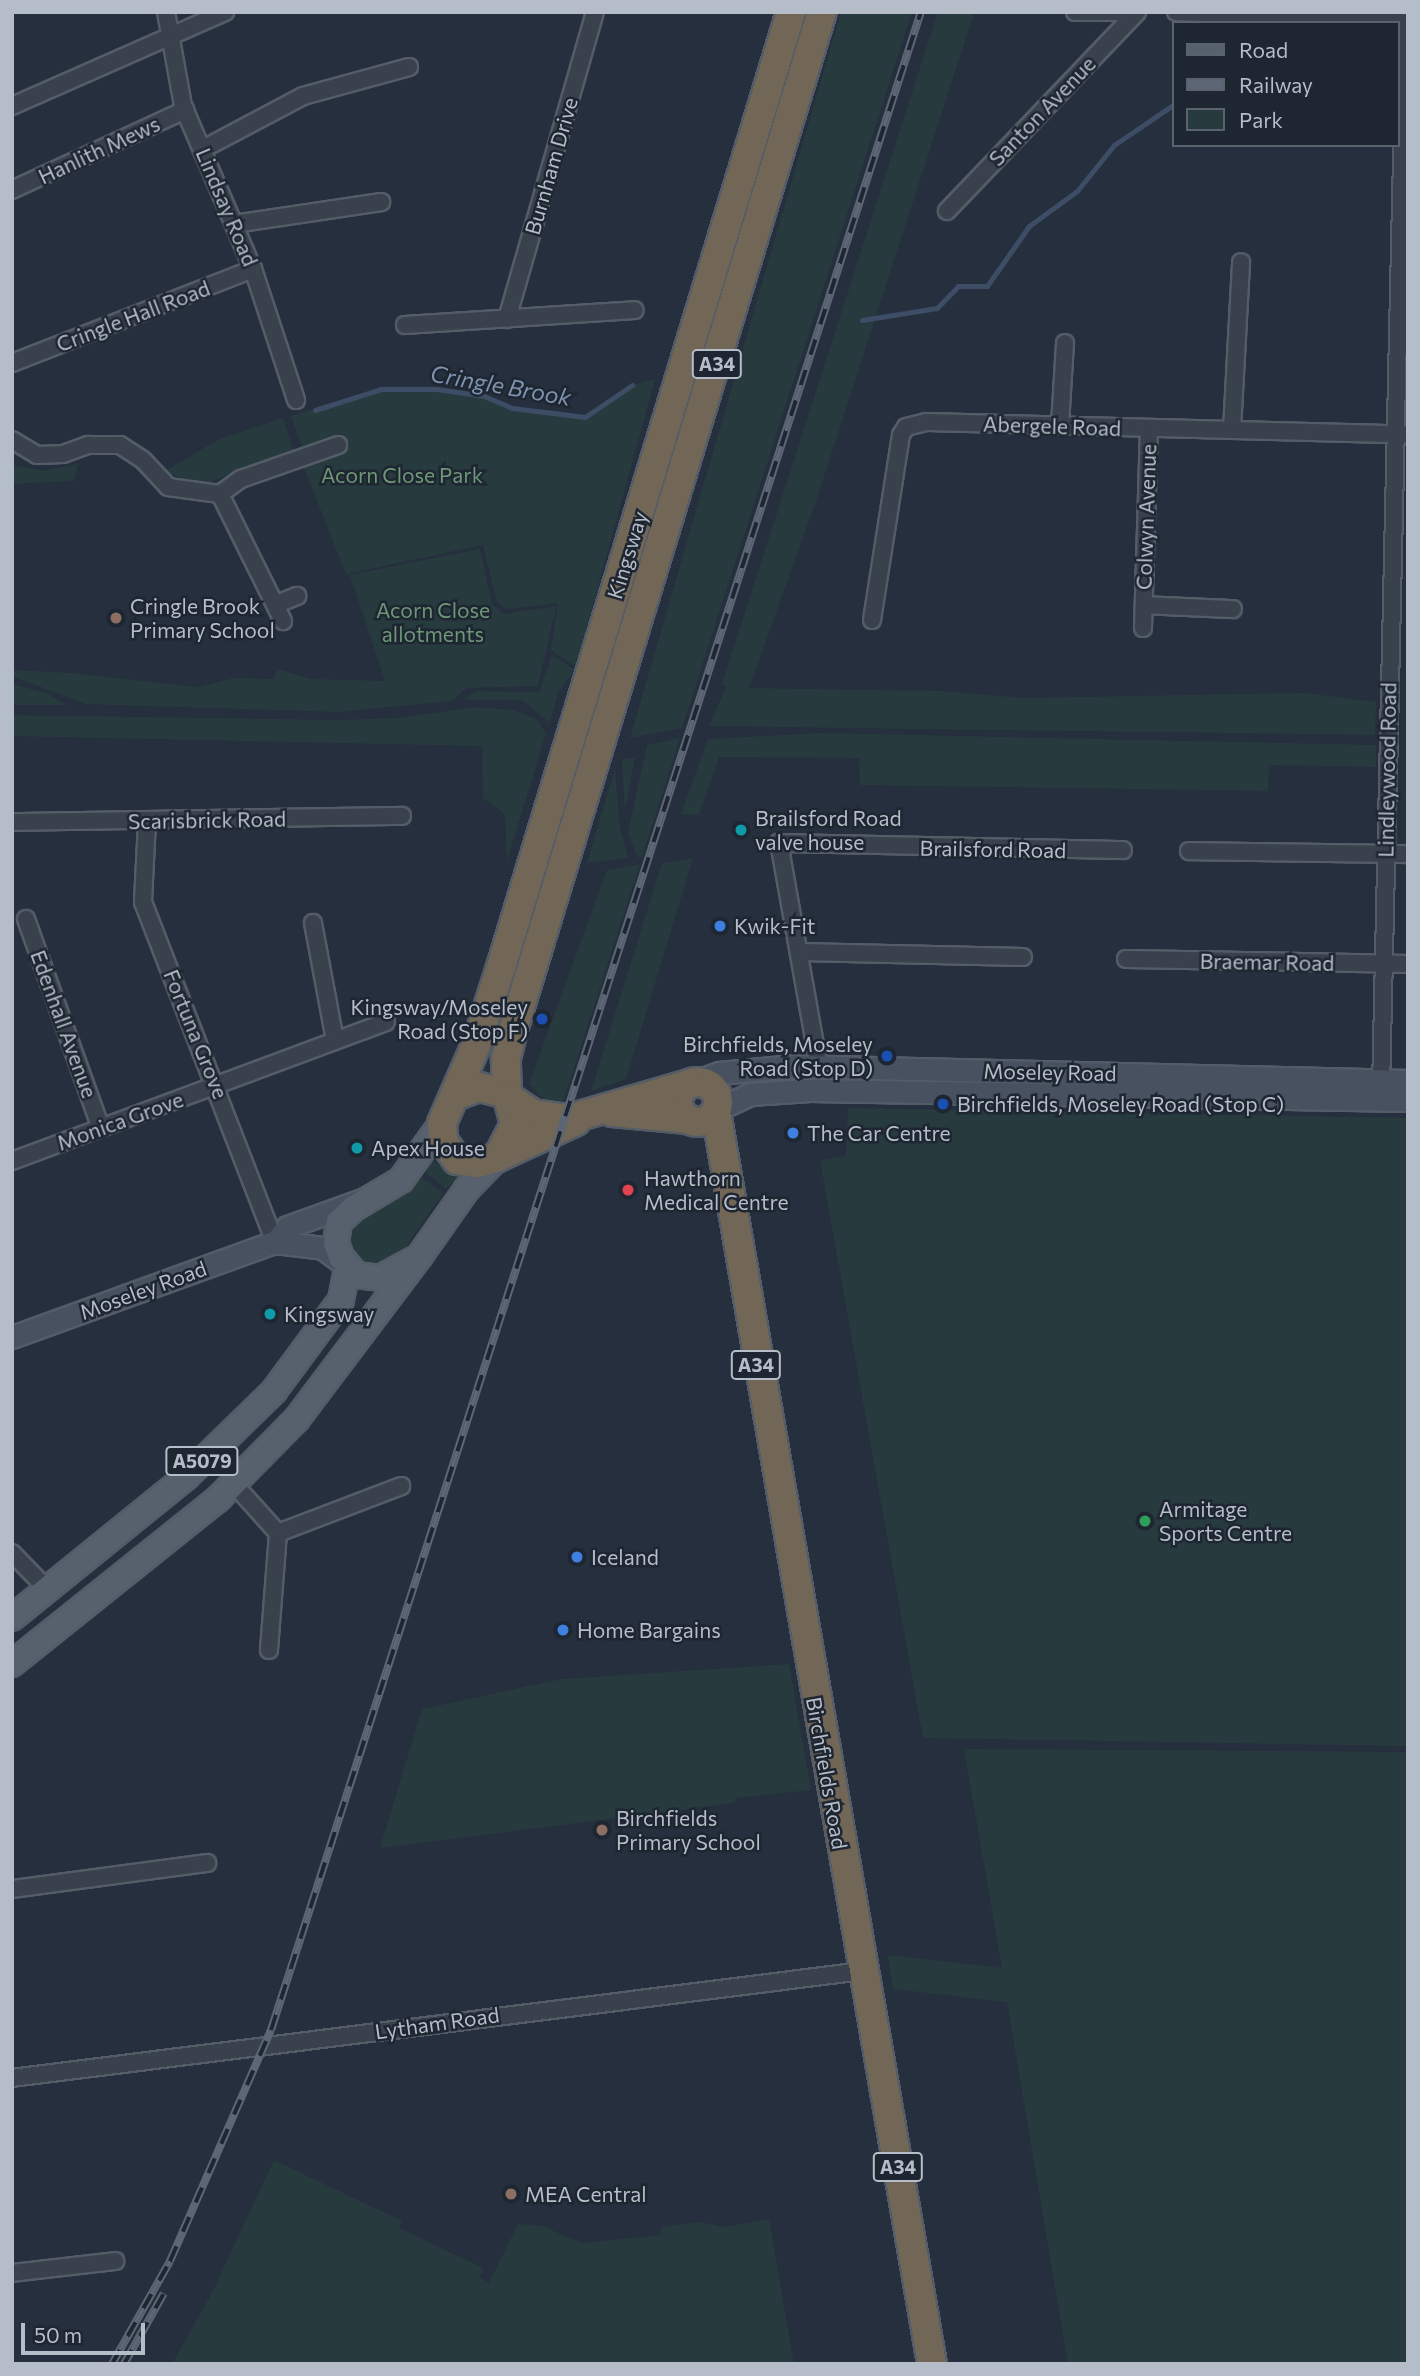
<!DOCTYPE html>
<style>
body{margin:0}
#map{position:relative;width:1420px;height:2376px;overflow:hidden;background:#262f3d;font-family:Commissioner,sans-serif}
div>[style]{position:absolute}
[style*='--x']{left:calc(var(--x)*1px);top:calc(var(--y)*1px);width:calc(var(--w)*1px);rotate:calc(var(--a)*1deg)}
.green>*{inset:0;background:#273b3e}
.stream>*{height:5px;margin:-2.5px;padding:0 2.5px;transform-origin:2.5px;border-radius:2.5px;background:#3c4d65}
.roads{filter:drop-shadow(2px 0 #545c68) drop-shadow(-2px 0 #545c68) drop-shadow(0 2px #545c68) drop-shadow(0 -2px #545c68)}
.street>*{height:16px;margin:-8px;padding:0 8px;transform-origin:8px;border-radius:8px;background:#39414d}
.secondary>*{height:21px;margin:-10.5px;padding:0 10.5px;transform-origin:10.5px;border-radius:10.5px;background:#485160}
.primary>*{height:24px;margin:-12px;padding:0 12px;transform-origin:12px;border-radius:12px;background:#57606d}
.highway>*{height:28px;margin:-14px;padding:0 14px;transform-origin:14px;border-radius:14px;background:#726757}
.highway>.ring{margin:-14px;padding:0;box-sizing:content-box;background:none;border:28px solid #726757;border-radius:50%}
.rail>*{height:8px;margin-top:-4px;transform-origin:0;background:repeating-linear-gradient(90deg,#1e2632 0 16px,#5c6674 0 32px);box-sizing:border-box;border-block:2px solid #5c6674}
.dots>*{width:19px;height:19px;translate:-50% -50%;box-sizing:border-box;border:4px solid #1e2632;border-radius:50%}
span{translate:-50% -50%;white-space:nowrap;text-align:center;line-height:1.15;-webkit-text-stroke:5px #1e2632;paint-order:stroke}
.shield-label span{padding:2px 5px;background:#1e2632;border:2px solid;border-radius:5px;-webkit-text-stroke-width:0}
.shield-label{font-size:19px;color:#b5bdc8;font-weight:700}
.street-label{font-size:21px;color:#b5bdc8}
.park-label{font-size:21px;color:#6e9777}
.poi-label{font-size:21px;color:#b5bdc8}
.left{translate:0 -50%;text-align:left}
.right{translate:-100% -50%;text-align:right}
.water-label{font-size:23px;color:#7e93ae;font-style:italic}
.frame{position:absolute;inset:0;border:14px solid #b5bdc8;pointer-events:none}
.legend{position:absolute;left:1172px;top:21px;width:228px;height:126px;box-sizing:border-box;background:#1e2632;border:2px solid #5a626e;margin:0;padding:9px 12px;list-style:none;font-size:21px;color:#b5bdc8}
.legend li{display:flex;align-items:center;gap:14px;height:35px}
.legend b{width:35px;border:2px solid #5a626e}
.scale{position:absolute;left:21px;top:2323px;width:124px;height:32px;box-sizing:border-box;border:4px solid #b5bdc8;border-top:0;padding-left:9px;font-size:21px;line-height:24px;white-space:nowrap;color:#b5bdc8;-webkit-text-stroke:5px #1e2632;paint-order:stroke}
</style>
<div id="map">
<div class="green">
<div style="clip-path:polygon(841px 12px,912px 12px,682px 728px,630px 738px)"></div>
<div style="clip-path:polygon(938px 12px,972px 12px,973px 16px,817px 498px,749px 688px,940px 691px,1024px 698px,1305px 693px,1376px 702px,1375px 735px,709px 726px,726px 687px,722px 684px)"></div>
<div style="clip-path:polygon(655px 379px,576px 667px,551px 650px,558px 603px,507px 609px,497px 603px,483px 545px,346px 574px,304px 468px,305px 456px,291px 416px,381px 389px,437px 389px,484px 396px,512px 408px,584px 417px,632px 385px)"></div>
<div style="clip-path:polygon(283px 418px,293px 450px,200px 486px,164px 472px,217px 440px)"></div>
<div style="clip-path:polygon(78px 464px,74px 481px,12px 484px,12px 465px,43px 471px)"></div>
<div style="clip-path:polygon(480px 549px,492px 605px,505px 614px,556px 606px,538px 686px,466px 688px,452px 701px,337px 712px,86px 704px,12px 676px,12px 670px,72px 673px,198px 687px,234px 678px,273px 679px,278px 669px,311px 679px,385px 681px,350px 575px)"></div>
<div style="clip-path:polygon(552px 655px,575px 670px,558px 692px,550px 723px,521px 700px,463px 700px,475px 691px,539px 692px)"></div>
<div style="clip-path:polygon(12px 684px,46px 693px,67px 705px,12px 705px)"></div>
<div style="clip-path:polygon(478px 707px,513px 710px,535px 718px,546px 733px,507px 861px,505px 814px,483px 798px,482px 746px,12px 736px,12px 715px,339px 720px,397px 718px)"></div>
<div style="clip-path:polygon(821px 733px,1376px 745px,1376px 767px,1269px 765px,1268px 791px,860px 785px,859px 758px,719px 757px,699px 815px,681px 814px,708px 739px)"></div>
<div style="clip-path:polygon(680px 738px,642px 857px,637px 857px,628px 832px,647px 745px)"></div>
<div style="clip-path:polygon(635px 758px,625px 810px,622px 759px)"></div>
<div style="clip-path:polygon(615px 769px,620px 828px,628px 858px,587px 863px)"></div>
<div style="clip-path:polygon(693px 858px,626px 1079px,591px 1091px,662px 863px)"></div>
<div style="clip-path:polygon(640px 864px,563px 1102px,547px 1103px,529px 1084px,607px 870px)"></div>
<div style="clip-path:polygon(848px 1108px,1408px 1118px,1408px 1746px,923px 1738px,820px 1160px,846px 1156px)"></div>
<div style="clip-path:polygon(432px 1160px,458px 1178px,446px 1189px,425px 1172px)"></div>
<div style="clip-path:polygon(421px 1177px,443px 1193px,408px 1244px,392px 1265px,359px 1267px,344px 1239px,346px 1232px,363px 1215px,392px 1202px)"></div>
<div style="clip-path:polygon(789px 1664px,811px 1790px,735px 1798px,735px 1803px,380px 1848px,422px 1709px,562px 1679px)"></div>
<div style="clip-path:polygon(964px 1749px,1408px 1752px,1408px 2364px,1068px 2364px,1007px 2002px,893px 1989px,888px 1955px,1002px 1968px)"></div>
<div style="clip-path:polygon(274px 2160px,402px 2221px,399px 2228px,483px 2268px,479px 2277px,489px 2283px,518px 2224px,542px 2226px,582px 2243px,661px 2235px,661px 2227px,700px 2222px,724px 2227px,769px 2219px,794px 2364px,172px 2364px,212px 2293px)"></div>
</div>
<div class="stream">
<div style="--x:862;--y:320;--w:76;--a:-9.1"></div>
<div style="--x:937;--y:308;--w:30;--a:-46"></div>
<div style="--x:958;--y:286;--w:29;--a:0"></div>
<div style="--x:987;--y:286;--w:73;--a:-55"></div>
<div style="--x:1029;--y:226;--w:59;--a:-36.1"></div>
<div style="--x:1077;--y:191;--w:59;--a:-51.2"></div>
<div style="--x:1114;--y:145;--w:71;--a:-34.1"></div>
<div style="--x:315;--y:410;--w:69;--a:-17.7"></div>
<div style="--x:381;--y:389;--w:56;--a:0"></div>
<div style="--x:437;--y:389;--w:48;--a:8.5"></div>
<div style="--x:484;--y:396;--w:30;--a:23"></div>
<div style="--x:512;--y:408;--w:74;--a:7"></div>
<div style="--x:585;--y:417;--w:57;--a:-34.2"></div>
</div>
<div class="roads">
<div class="street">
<div style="--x:166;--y:12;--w:96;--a:79.7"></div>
<div style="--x:183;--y:106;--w:177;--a:66.8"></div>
<div style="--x:253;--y:269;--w:138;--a:71.8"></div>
<div style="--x:1075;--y:12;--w:46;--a:0"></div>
<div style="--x:1176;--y:12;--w:232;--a:2"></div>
<div style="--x:12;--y:106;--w:233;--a:-23.8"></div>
<div style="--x:203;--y:149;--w:113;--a:-27.9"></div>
<div style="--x:303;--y:96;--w:110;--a:-15.3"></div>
<div style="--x:12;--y:190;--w:191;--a:-24.8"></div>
<div style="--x:947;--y:211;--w:275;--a:-46.3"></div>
<div style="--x:234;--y:224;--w:149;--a:-8.5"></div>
<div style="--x:507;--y:319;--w:319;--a:-74"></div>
<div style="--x:405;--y:325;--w:230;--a:-3.7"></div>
<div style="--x:12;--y:363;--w:259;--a:-21.3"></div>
<div style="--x:1060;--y:425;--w:82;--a:-86.5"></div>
<div style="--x:1232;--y:430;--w:168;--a:-86.9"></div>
<div style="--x:12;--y:440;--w:29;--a:31"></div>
<div style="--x:37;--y:455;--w:26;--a:-2"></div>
<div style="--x:63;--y:454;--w:27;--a:-20"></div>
<div style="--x:88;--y:445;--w:32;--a:0"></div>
<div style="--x:120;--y:445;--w:27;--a:33"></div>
<div style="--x:143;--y:460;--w:37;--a:47"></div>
<div style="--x:168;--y:487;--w:52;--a:7.7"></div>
<div style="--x:220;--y:494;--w:142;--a:63.6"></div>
<div style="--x:220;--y:494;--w:26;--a:-36"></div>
<div style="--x:241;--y:479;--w:103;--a:-19.3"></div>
<div style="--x:277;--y:604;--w:22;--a:-22"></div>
<div style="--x:1144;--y:605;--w:89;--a:2.6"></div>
<div style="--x:872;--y:620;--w:187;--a:-81.1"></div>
<div style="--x:901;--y:435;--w:9;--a:-58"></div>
<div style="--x:906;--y:427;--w:21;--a:-14"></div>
<div style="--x:926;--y:422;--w:482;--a:1.5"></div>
<div style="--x:1143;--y:628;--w:199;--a:-88.3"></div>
<div style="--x:12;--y:822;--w:390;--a:-0.9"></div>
<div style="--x:147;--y:822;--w:80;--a:92.9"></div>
<div style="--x:143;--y:902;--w:365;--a:68.8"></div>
<div style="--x:1189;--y:851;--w:219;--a:0.8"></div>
<div style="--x:26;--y:919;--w:222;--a:70.3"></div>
<div style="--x:313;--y:923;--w:119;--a:79.4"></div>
<div style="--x:801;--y:952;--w:222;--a:1.3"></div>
<div style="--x:1126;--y:959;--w:282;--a:1"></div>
<div style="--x:819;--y:1067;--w:228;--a:-100.1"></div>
<div style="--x:779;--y:843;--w:344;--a:1.2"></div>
<div style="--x:1381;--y:1089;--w:1069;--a:-88.71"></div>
<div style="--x:12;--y:1161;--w:399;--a:-20.4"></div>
<div style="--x:233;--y:1483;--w:67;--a:48"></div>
<div style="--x:278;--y:1533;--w:132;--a:-20.9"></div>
<div style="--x:12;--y:1553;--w:52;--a:45.8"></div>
<div style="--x:269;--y:1650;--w:117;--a:-85.6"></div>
<div style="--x:12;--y:1889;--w:197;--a:-7.6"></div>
<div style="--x:12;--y:2078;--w:857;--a:-7.17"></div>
<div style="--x:12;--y:2273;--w:104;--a:-6.6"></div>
</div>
<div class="secondary">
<div style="--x:694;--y:1082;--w:27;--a:-20"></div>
<div style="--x:719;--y:1073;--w:75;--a:-5.3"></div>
<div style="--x:794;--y:1066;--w:614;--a:1.4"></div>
<div style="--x:716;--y:1110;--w:38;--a:-25"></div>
<div style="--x:750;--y:1094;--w:60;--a:-3.8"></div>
<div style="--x:810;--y:1090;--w:598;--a:0.96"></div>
<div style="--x:275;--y:1242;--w:19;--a:-51"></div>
<div style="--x:287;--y:1227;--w:80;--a:-19.8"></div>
<div style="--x:12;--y:1337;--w:280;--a:-19.9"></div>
<div style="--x:275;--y:1242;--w:48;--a:7.1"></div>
<div style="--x:323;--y:1248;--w:26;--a:37"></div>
</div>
<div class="primary">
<div style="--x:442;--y:1123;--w:70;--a:125.7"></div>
<div style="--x:401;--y:1180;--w:55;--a:149.2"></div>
<div style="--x:354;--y:1208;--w:21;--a:137"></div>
<div style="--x:339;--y:1222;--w:21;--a:98"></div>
<div style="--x:336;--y:1243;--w:15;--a:70"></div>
<div style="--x:341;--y:1257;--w:23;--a:50"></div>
<div style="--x:356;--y:1275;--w:24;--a:7"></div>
<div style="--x:380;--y:1278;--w:44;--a:-28.3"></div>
<div style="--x:419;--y:1257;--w:83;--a:-54.8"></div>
<div style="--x:467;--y:1189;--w:43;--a:-45.9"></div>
<div style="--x:12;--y:1618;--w:224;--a:-39"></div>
<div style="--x:186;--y:1477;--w:123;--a:-44.3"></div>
<div style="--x:274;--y:1391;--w:113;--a:-53.6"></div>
<div style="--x:341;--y:1300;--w:33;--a:-79"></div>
<div style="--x:12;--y:1664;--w:264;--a:-38.7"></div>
<div style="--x:218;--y:1499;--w:112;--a:-45.4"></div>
<div style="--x:297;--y:1419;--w:203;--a:-53"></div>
</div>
<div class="highway">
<div class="ring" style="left:678px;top:1082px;width:12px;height:12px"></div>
<div style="--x:507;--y:1094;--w:36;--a:-92"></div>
<div style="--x:506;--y:1058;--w:29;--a:-76"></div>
<div style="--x:513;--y:1030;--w:1064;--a:-73.12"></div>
<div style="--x:455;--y:1096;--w:26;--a:-21"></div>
<div style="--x:479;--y:1087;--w:29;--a:14"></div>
<div style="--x:507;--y:1094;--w:31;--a:75"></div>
<div style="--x:515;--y:1124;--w:37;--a:117"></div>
<div style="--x:498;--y:1157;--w:21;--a:163"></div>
<div style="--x:478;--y:1163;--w:21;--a:-172"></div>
<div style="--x:457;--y:1160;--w:24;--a:-126"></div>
<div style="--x:443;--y:1141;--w:18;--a:-93"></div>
<div style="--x:442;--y:1123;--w:85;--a:-66.4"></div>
<div style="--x:476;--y:1045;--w:85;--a:-72.2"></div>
<div style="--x:502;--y:964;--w:995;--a:-73.11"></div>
<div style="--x:508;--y:1097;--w:30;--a:34"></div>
<div style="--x:533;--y:1114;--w:36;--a:8"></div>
<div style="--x:569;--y:1119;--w:128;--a:-16.3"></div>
<div style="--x:612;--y:1112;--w:76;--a:5.3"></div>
<div style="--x:716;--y:1112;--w:1270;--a:80.21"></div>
<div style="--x:498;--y:1157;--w:86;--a:-24.8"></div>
</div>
</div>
<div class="rail">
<div style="--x:112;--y:2364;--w:118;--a:-60.6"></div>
<div style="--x:170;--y:2261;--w:252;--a:-66.4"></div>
<div style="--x:271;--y:2030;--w:2120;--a:-72.15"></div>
<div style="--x:124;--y:2364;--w:81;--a:-60.6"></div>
</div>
<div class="dots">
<div style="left:116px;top:618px;background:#8d6e63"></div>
<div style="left:741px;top:830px;background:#0f9aa8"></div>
<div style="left:720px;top:926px;background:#3f7fe0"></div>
<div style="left:542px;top:1019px;background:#1a4fb4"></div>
<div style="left:887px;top:1056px;background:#1a4fb4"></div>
<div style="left:943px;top:1104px;background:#1a4fb4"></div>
<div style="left:793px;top:1133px;background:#3f7fe0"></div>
<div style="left:357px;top:1148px;background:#0f9aa8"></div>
<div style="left:628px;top:1190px;background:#e0444e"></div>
<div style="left:270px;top:1314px;background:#0f9aa8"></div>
<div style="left:1145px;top:1521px;background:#2e9e5b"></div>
<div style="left:577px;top:1557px;background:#3f7fe0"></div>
<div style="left:563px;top:1630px;background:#3f7fe0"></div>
<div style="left:602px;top:1830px;background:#8d6e63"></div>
<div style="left:511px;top:2194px;background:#8d6e63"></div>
</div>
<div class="shield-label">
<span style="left:717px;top:364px">A34</span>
<span style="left:756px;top:1365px">A34</span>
<span style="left:202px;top:1461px">A5079</span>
<span style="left:898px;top:2167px">A34</span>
</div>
<div class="street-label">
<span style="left:1042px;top:111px;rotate:-46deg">Santon Avenue</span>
<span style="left:99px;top:150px;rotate:-25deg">Hanlith Mews</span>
<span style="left:551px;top:166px;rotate:-74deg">Burnham Drive</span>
<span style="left:227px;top:207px;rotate:67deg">Lindsay Road</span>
<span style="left:133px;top:316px;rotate:-21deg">Cringle Hall Road</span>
<span style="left:1052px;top:426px;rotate:2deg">Abergele Road</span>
<span style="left:1146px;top:517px;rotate:-88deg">Colwyn Avenue</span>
<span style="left:627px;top:555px;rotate:-73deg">Kingsway</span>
<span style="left:1387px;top:770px;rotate:-89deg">Lindleywood Road</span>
<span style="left:207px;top:820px;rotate:-1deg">Scarisbrick Road</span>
<span style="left:993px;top:849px;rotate:1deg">Brailsford Road</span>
<span style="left:1267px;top:962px;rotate:1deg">Braemar Road</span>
<span style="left:64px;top:1024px;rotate:70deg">Edenhall Avenue</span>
<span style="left:196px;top:1034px;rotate:68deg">Fortuna Grove</span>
<span style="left:1050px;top:1072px;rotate:1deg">Moseley Road</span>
<span style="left:120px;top:1121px;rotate:-20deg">Monica Grove</span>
<span style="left:143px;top:1290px;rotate:-20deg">Moseley Road</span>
<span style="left:827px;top:1773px;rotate:80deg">Birchfields Road</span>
<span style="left:437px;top:2023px;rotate:-8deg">Lytham Road</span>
</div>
<div class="park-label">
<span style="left:402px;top:475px">Acorn Close Park</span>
<span style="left:433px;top:622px">Acorn Close<br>allotments</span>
</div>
<div class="poi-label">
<span class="left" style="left:130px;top:618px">Cringle Brook<br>Primary School</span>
<span class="left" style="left:755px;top:830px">Brailsford Road<br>valve house</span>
<span class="left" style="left:734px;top:926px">Kwik-Fit</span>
<span class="right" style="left:528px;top:1019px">Kingsway/Moseley<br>Road (Stop F)</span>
<span class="right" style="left:873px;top:1056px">Birchfields, Moseley<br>Road (Stop D)</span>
<span class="left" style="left:957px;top:1104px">Birchfields, Moseley Road (Stop C)</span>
<span class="left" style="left:807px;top:1133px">The Car Centre</span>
<span class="left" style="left:371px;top:1148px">Apex House</span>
<span class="left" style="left:644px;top:1190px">Hawthorn<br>Medical Centre</span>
<span class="left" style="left:284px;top:1314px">Kingsway</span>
<span class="left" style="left:1159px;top:1521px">Armitage<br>Sports Centre</span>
<span class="left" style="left:591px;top:1557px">Iceland</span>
<span class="left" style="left:577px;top:1630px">Home Bargains</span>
<span class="left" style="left:616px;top:1830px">Birchfields<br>Primary School</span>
<span class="left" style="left:525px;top:2194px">MEA Central</span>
</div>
<div class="water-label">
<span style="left:501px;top:385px;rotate:10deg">Cringle Brook</span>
</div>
<div class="frame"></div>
<ul class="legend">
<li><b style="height:9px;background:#57606d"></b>Road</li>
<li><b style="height:9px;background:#5c6674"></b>Railway</li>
<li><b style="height:19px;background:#273b3e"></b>Park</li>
</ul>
<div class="scale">50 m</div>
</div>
